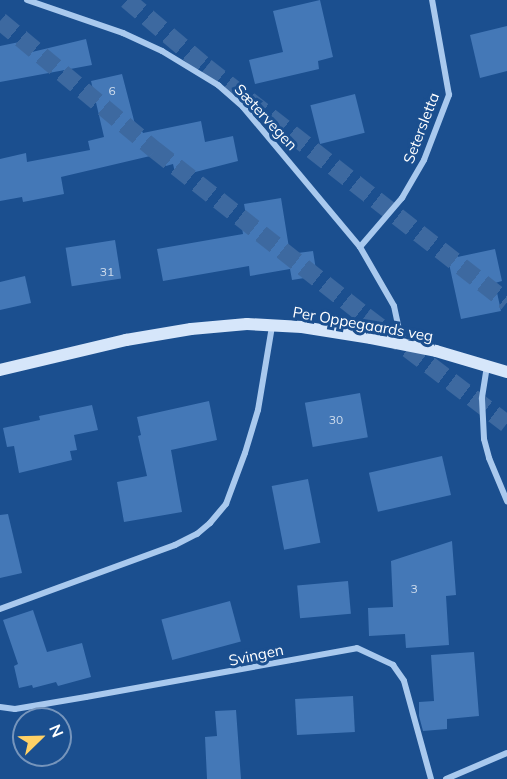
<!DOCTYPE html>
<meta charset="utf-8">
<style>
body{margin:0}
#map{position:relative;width:507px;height:779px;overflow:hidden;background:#1b4f8f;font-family:Mulish,sans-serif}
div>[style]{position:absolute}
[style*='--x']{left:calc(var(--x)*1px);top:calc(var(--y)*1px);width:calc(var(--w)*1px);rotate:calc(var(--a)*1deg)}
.building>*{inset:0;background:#4478b7;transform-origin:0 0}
.highway-tunnel>*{height:18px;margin-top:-9px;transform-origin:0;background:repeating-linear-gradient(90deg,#3d69a0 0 18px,transparent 0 27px)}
.street>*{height:6px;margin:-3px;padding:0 3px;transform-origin:3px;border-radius:3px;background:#a9c9ee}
.secondary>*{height:12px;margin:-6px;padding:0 6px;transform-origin:6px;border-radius:6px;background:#d6e6fa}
span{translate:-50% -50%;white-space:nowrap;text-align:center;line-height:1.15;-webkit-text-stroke:6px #1b4f8f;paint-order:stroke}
.number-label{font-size:12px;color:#d0dded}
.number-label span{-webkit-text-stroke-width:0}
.street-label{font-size:15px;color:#fff}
.north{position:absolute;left:12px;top:707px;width:60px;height:60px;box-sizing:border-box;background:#1b4f8f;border:2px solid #7695bc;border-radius:50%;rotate:67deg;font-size:16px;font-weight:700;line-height:24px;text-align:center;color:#fff}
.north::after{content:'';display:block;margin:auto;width:21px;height:27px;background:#ffd166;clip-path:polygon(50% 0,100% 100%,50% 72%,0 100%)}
</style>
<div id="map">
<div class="building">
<div style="clip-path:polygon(320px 0,333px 57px,318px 61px,319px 69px,255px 84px,249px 60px,283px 52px,273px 11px)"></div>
<div style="clip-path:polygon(507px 26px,507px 71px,480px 78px,470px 35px)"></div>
<div style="clip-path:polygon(86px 39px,92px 65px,0 82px,0 46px,29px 40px,32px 52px)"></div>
<div style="clip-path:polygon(122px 74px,137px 132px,142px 131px,143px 133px,201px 121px,205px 142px,233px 136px,238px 161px,176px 177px,173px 164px,166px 166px,163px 153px,61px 177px,64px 194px,23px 202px,22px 197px,0 201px,0 159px,26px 153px,27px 162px,90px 150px,88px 141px,104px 137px,91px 81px)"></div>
<div style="left:355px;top:94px;width:40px;height:46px;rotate:76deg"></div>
<div style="clip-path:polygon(281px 198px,290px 254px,313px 251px,317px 276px,292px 280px,290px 269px,250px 276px,249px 266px,163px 281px,157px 249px,243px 234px,242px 228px,248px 227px,244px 204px)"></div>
<div style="left:115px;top:240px;width:39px;height:50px;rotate:81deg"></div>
<div style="clip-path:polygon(495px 249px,502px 281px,495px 283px,501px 311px,461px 319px,448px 259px)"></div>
<div style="clip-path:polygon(25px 276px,31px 303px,0 310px,0 282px)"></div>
<div style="left:360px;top:393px;width:45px;height:56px;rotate:80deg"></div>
<div style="clip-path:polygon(209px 401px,217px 440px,171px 450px,182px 512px,124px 522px,117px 482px,147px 476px,138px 436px,141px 435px,137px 417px)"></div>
<div style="clip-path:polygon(92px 405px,98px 430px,74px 435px,77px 450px,70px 451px,72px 460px,19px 473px,14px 446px,7px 447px,3px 428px,40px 420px,39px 416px)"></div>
<div style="left:442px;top:456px;width:40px;height:75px;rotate:77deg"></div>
<div style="left:308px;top:479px;width:65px;height:37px;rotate:79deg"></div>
<div style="clip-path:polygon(8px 514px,22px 573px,0 578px,0 515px)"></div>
<div style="clip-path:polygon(452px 541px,456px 595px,446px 596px,449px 645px,406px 648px,405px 634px,369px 636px,368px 608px,393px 607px,391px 561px)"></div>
<div style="left:348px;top:581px;width:33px;height:51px;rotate:85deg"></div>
<div style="left:230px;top:601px;width:42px;height:71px;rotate:75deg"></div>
<div style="clip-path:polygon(33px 610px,47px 652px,82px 643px,91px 677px,58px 686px,56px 682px,33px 688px,32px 685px,19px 688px,14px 666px,18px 664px,3px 620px)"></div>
<div style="clip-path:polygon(474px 652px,479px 716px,447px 719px,447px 729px,423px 731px,419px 716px,419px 702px,434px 701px,431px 655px)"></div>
<div style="left:353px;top:696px;width:36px;height:58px;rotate:87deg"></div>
<div style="clip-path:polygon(236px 710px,241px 779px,207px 779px,205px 737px,217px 736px,215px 711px)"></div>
</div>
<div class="highway-tunnel">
<div style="--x:127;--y:0;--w:104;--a:40.3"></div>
<div style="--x:206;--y:67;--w:382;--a:38"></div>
<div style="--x:0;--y:21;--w:202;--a:39.8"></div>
<div style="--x:155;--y:150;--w:268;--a:38.3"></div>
<div style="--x:365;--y:316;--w:178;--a:37.3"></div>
</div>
<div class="street">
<div style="--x:27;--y:0;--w:102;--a:19"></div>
<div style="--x:123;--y:33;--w:43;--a:24.8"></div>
<div style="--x:162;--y:51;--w:66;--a:31.3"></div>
<div style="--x:218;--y:85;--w:33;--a:41"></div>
<div style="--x:243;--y:107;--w:182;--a:50.1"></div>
<div style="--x:360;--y:247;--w:68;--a:60"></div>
<div style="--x:394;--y:306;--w:39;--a:78"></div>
<div style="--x:360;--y:247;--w:65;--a:-49.4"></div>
<div style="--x:402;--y:198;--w:44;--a:-59.9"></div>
<div style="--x:424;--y:160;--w:70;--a:-69"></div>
<div style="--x:449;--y:95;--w:97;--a:-100.1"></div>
<div style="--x:487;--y:366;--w:33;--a:99"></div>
<div style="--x:482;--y:399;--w:40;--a:87.1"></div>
<div style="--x:484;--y:439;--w:20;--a:75"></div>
<div style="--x:489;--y:458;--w:47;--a:67.3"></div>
<div style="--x:0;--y:609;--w:186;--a:-20.1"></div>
<div style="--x:175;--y:545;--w:25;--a:-27"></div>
<div style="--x:197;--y:534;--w:17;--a:-40"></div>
<div style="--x:210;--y:523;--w:25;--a:-50"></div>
<div style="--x:226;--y:504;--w:54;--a:-69.6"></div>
<div style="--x:245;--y:453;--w:45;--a:-73.2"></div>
<div style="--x:258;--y:410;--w:85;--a:-80.5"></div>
<div style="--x:0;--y:707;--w:15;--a:8"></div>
<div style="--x:15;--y:709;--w:72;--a:-9.6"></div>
<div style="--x:86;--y:697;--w:275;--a:-10.2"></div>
<div style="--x:357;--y:648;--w:40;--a:25"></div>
<div style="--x:393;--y:665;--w:19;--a:55"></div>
<div style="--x:404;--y:681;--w:102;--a:74.6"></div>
<div style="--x:446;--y:779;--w:66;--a:-23.1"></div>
</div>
<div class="secondary">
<div style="--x:0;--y:370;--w:130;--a:-13.4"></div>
<div style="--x:126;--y:340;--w:66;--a:-9.6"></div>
<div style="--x:191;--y:329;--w:56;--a:-5.1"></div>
<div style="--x:247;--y:324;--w:55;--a:3.1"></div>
<div style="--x:302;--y:327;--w:70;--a:9.1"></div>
<div style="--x:371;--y:338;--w:66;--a:11.3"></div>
<div style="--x:436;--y:351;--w:74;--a:16.5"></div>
</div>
<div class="number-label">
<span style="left:112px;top:91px">6</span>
<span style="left:107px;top:272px">31</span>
<span style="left:336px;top:420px">30</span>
<span style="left:414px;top:589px">3</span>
</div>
<div class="street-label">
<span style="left:266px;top:117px;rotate:47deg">Sætervegen</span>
<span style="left:421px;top:128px;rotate:-69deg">Setersletta</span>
<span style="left:363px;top:324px;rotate:10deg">Per Oppegaards veg</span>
<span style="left:256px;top:655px;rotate:-12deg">Svingen</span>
</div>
<div class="north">N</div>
</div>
